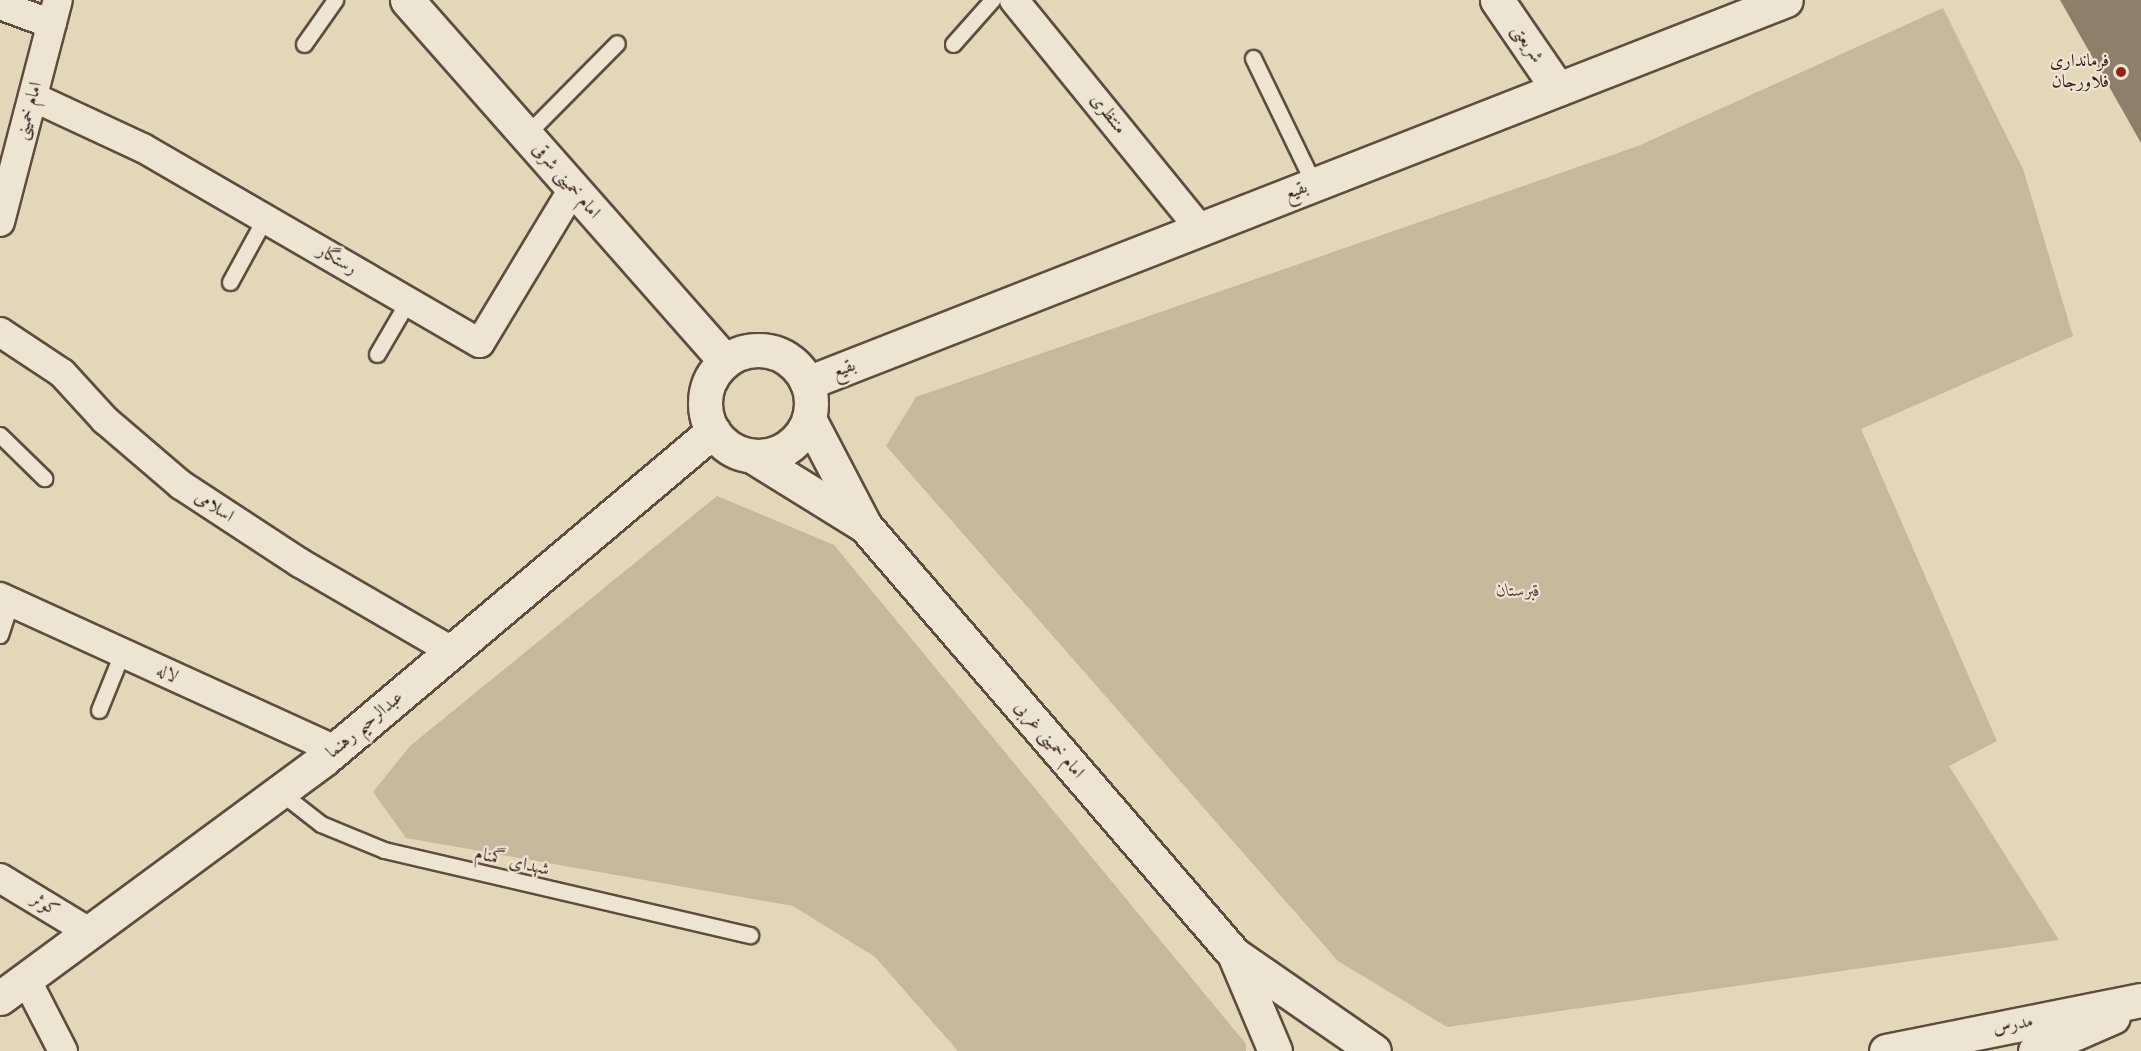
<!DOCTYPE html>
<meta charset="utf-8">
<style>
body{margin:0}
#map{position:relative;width:2141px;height:1051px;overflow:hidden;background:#e3d7b9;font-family:"Old Standard TT",Amiri,serif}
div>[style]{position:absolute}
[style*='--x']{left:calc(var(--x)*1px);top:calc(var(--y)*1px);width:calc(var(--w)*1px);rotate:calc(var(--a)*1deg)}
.green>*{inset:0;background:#c5b89d}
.building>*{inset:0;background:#8e7f6b}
.roads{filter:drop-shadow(2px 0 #5e4d3f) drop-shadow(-2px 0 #5e4d3f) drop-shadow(0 2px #5e4d3f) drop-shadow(0 -2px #5e4d3f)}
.service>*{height:15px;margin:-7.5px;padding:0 7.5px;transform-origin:7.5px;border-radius:7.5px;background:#ede5d2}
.minor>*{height:28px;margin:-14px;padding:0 14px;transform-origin:14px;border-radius:14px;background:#ede5d2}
.tertiary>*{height:33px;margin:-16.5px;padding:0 16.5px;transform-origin:16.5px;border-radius:16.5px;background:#ede5d2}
.secondary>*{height:33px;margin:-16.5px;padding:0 16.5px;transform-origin:16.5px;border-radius:16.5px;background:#ede5d2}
.secondary>.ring{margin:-16.5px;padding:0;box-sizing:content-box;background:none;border:33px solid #ede5d2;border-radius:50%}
.dots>*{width:16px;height:16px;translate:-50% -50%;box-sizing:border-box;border:3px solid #ede5d2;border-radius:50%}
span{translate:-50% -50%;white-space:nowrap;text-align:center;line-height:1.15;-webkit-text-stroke:4.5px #ede5d2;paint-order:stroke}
.street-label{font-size:18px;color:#311f16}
.poi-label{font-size:18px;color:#311f16}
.right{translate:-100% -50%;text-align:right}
.park-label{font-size:18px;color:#564538;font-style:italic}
</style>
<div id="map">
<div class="green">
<div style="clip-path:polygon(1943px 8px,2023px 169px,2073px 336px,1861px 429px,1997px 741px,1949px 766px,2059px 940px,1447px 1027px,1338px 961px,886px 446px,916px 397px,1638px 146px)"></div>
<div style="clip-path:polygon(717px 496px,834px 545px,1246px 1044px,1246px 1051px,958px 1051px,875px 957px,793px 906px,406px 838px,373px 792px,410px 746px)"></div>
</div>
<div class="building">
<div style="clip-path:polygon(2060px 0,2141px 0,2141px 143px)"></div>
</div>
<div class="roads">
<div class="service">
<div style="--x:304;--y:44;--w:54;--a:-54.8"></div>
<div style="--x:953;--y:44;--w:59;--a:-48.4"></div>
<div style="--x:1253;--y:58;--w:140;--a:64.2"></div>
<div style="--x:526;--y:135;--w:129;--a:-45.3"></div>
<div style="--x:230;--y:282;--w:73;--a:-61.3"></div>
<div style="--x:377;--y:354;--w:61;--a:-59.7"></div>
<div style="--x:0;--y:435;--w:62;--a:44.3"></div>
<div style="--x:0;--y:635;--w:35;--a:-72"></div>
<div style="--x:99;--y:710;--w:61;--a:-68"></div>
<div style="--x:280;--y:792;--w:52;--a:38"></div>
<div style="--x:321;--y:824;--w:68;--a:22.4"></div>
<div style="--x:384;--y:850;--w:376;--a:13.1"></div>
</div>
<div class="minor">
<div style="--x:1014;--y:0;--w:295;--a:50.9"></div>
<div style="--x:0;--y:5;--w:55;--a:20.1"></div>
<div style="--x:33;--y:97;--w:121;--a:24.9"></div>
<div style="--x:143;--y:148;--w:389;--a:30.1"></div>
<div style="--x:480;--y:343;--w:180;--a:-58.9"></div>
<div style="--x:0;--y:222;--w:229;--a:-75.4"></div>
<div style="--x:0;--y:332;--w:74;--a:33.5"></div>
<div style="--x:62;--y:373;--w:64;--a:47.5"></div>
<div style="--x:105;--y:420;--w:100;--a:40.5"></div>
<div style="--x:181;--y:485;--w:142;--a:33.2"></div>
<div style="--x:300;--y:563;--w:176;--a:30.1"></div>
<div style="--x:0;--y:597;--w:368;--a:24.5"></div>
<div style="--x:0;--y:878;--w:104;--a:31.2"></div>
<div style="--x:26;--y:979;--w:81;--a:62.8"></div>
</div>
<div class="tertiary">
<div style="--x:1497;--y:0;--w:108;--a:55.6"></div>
<div style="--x:807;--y:383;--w:1051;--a:-21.37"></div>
<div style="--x:0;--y:998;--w:403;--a:-36.4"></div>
<div style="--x:324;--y:759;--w:509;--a:-40.14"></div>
</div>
<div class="secondary">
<div style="--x:407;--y:0;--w:481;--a:48.6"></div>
<div class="ring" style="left:705px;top:350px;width:73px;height:73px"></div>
<div style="--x:752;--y:456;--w:133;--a:31.8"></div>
<div style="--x:865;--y:526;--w:121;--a:-117.6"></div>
<div style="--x:865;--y:526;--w:565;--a:49.23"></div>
<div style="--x:1275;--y:1051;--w:105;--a:-112.9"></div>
<div style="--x:1234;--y:954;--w:170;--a:34.7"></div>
<div style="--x:1886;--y:1051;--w:260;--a:-11.3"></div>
<div style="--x:2035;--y:1051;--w:85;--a:-23.6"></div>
</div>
</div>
<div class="dots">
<div style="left:2121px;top:72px;background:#8f2418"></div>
</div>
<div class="street-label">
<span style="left:1527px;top:44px;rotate:56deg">شریعتی</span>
<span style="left:29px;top:111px;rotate:-75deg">امام خمینی</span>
<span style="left:1108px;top:114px;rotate:52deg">منتظری</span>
<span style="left:566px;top:181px;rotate:49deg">امام خمینی شرقی</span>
<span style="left:1296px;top:191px;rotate:-22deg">بقیع</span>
<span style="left:337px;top:260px;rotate:30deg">رستگار</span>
<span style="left:844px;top:369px;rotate:-21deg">بقیع</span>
<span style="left:214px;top:507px;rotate:33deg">اسلامی</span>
<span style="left:167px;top:674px;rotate:25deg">لاله</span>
<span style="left:365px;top:725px;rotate:-40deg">عبدالرحیم رهنما</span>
<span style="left:1049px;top:740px;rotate:49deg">امام خمینی غربی</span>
<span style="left:512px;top:862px;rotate:13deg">شهدای گمنام</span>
<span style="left:45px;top:905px;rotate:31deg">کوثر</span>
<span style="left:2013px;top:1025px;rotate:-11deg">مدرس</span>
</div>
<div class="poi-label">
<span class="right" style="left:2109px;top:72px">فرمانداری<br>فلاورجان</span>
</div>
<div class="park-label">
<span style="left:1518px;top:591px">قبرستان</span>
</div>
</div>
